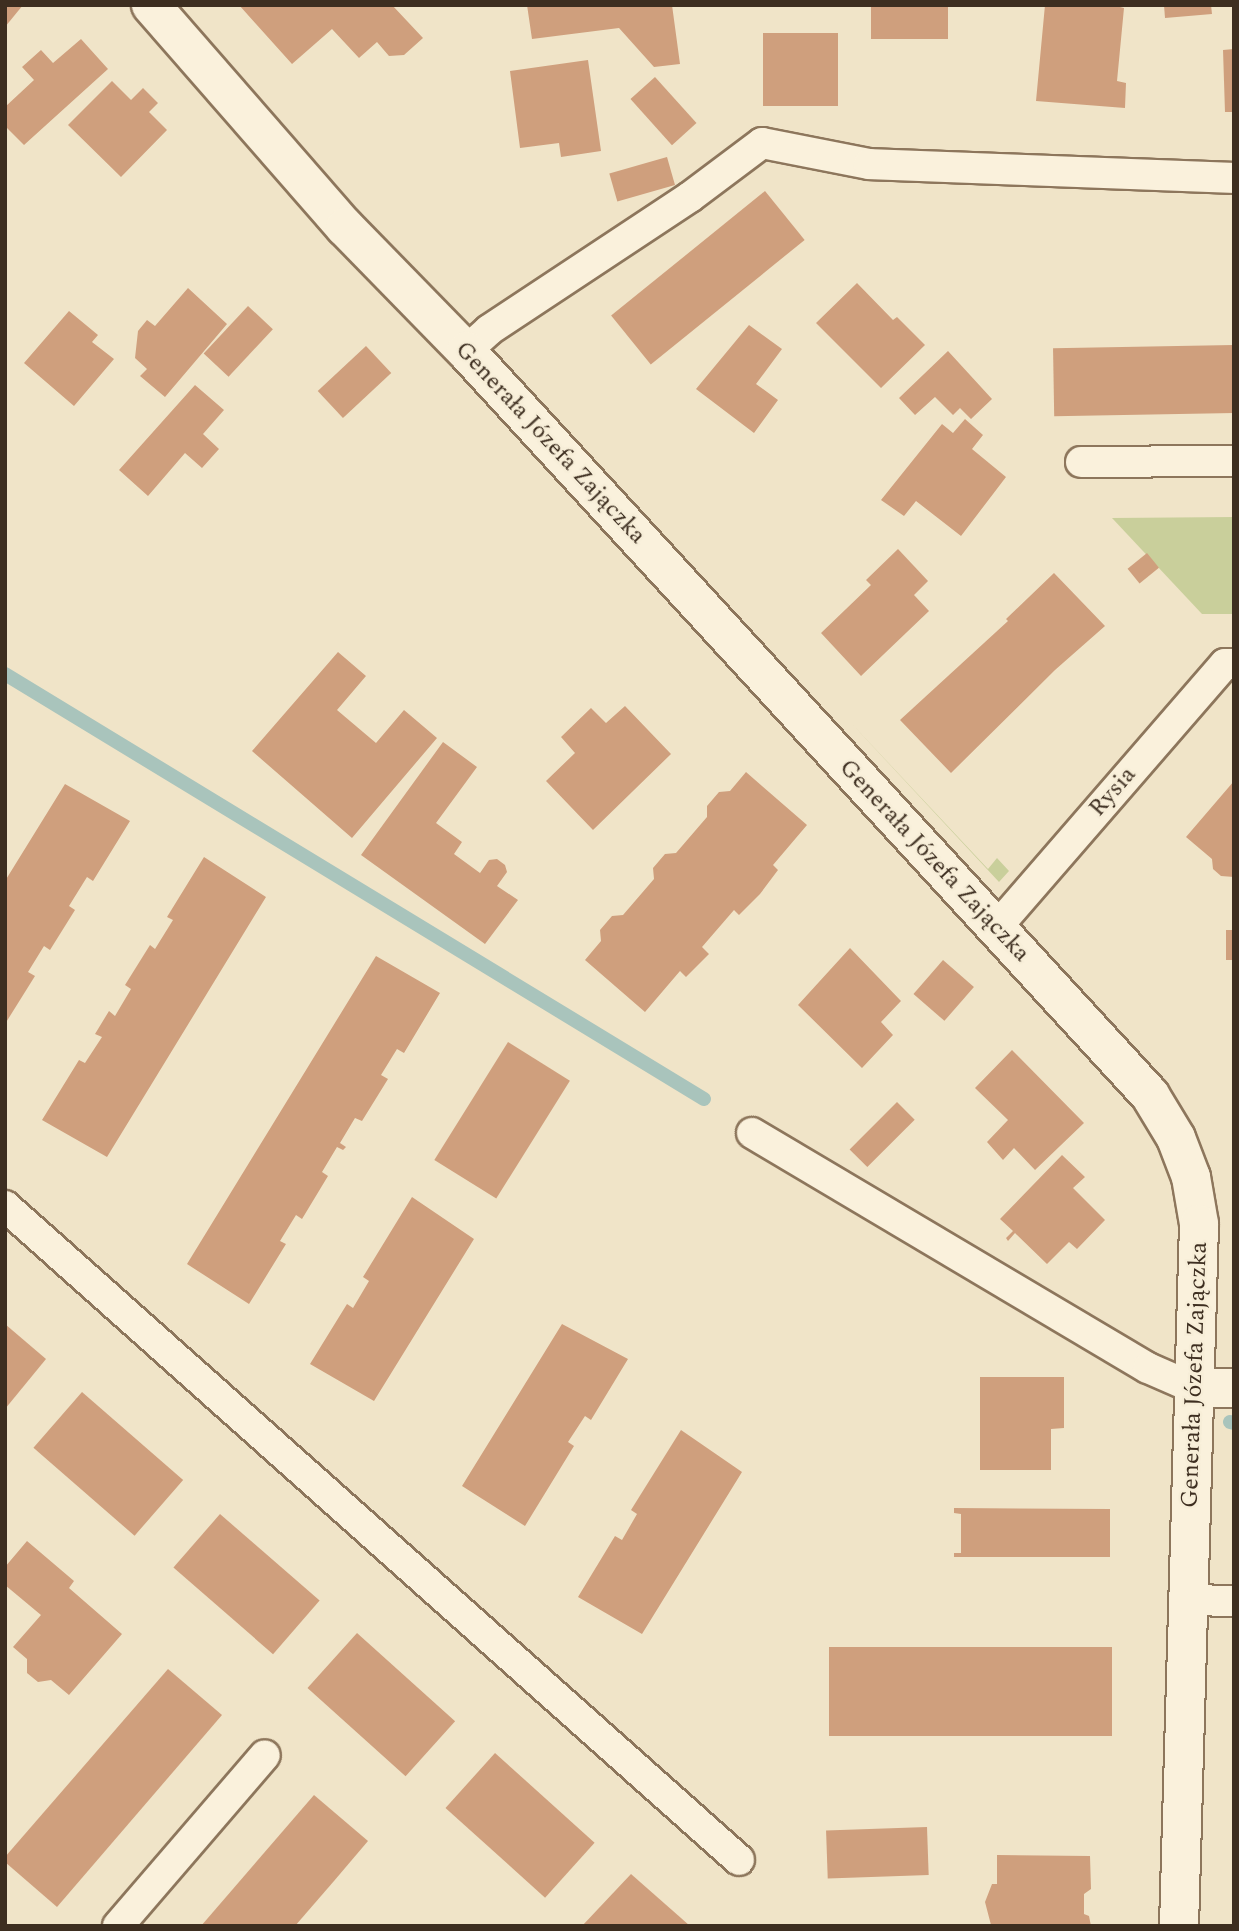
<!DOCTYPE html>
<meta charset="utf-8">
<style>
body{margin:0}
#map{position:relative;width:1239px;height:1931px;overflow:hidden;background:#f0e4c8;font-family:Spectral,serif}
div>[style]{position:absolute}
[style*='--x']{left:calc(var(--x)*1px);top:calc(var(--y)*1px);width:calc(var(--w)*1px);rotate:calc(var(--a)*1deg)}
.green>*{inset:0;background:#c9cf9b}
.stream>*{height:14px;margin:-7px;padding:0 7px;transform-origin:7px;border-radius:7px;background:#a9c4bc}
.building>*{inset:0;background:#cf9f7d;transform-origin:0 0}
.roads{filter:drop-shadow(2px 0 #8d765c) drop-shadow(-2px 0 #8d765c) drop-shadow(0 2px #8d765c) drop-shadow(0 -2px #8d765c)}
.service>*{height:30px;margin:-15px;padding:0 15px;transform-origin:15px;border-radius:15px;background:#faf1dc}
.minor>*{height:38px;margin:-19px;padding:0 19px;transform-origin:19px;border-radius:19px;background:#faf1dc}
span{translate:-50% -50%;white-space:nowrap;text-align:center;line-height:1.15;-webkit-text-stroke:5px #f7eed8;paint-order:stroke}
.street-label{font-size:24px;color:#3d2e20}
.frame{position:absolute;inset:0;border:7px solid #3d2e20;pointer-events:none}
</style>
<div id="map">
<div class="green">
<div style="clip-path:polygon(1234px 517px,1234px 614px,1202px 614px,1112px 518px)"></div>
<div style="clip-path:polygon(852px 724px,988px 869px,997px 858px,1009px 871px,999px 882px)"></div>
</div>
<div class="stream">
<div style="--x:5;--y:674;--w:818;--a:31.3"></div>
<div style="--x:1230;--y:1422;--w:4;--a:14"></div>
</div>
<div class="building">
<div style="clip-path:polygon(5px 5px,23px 5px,5px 27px)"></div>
<div style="clip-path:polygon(239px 5px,392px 5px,423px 38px,404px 55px,389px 56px,377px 42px,359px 58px,332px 29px,292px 64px)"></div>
<div style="clip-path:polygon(527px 5px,672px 5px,680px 64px,654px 67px,619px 28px,532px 39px)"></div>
<div style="left:871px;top:5px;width:77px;height:34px"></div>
<div style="clip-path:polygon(1045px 5px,1112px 5px,1124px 8px,1117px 81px,1126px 83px,1125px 108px,1036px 101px)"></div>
<div style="clip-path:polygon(1164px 5px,1211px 5px,1212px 14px,1165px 18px)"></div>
<div style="left:763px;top:33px;width:75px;height:73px"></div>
<div style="clip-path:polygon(81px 39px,108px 69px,24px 145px,5px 126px,5px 107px,34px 80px,22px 67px,41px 50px,53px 63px)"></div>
<div style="clip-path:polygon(1234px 49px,1234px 112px,1225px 112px,1223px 50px)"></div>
<div style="clip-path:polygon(588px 60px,601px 151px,561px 157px,559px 143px,520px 148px,510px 71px)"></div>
<div style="left:655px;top:77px;width:62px;height:33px;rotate:48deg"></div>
<div style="clip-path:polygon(112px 81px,131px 100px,143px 88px,158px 103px,149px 112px,167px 130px,121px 177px,68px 125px)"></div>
<div style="left:667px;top:157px;width:29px;height:60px;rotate:74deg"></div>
<div style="left:765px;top:191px;width:63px;height:198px;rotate:51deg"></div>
<div style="clip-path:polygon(857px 283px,893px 320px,897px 317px,925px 345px,881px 388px,816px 323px)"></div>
<div style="clip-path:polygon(188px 288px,227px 324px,165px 397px,140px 376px,147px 369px,135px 358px,138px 331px,147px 320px,155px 326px)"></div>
<div style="left:248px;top:306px;width:34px;height:65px;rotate:43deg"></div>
<div style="clip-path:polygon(69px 311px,98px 335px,92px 342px,114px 359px,74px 406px,24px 363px)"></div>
<div style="clip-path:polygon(749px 325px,782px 349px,756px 384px,778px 400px,754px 433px,696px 389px)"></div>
<div style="left:1233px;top:345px;width:68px;height:180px;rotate:89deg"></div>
<div style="left:366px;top:346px;width:37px;height:66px;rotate:47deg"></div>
<div style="clip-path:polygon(948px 351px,992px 399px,971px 419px,960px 408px,953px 415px,935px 397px,915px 415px,899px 398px)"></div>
<div style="clip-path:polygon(195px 385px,224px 410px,203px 434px,219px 449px,202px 468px,185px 453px,148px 496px,119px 470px)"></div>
<div style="clip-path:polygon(965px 419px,983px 435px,972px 449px,1006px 477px,961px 536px,916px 501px,904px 516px,881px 500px,942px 424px,953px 433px)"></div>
<div style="clip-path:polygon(898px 549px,928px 581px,914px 595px,929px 611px,861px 676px,821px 633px,871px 585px,866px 580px)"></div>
<div style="left:1147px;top:553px;width:19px;height:25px;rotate:51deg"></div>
<div style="clip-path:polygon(1054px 573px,1105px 626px,1055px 670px,951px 773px,900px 720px,1008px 621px,1006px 619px)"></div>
<div style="clip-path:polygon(338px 652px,366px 676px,337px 710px,376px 743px,404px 710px,437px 738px,352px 838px,252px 751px)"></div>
<div style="clip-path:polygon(625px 706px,671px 754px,593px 830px,546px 781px,575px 753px,561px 737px,591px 708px,606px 723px)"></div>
<div style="clip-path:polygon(443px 742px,477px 767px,436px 823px,462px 842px,454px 854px,480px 873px,489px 860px,497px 859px,505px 865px,507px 872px,497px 886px,518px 900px,485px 944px,361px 855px)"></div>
<div style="clip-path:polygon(746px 772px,807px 825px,773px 865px,778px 870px,760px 894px,739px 915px,734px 910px,702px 947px,709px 954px,686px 977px,680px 971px,645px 1012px,585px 960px,601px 941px,600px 930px,612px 916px,623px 915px,654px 879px,653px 868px,665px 854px,676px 853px,707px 817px,707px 806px,719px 792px,730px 791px)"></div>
<div style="clip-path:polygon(1234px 781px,1234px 877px,1221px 876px,1213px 869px,1212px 859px,1186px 837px)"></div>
<div style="clip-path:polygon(65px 784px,130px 821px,93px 881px,87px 877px,69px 906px,75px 910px,50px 950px,44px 946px,28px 972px,35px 976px,5px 1024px,5px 881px)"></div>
<div style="clip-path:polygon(204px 857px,266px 897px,107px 1157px,42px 1120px,79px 1060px,85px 1063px,102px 1037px,95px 1034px,109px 1011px,115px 1016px,131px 989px,125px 985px,150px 945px,155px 949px,173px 920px,167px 917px)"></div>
<div style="left:1226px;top:930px;width:8px;height:30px"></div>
<div style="clip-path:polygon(850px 948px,901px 1001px,881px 1022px,893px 1035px,862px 1068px,798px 1005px)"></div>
<div style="clip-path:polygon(376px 956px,440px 993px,404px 1053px,397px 1049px,381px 1075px,388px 1079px,362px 1121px,355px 1118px,340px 1143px,346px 1147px,343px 1150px,337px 1147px,322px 1172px,328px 1176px,302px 1219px,296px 1215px,280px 1241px,286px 1244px,249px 1304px,187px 1264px)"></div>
<div style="left:943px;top:960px;width:41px;height:45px;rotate:41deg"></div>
<div style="left:508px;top:1042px;width:73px;height:139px;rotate:32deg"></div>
<div style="clip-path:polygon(1012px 1050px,1084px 1123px,1035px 1170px,1014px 1148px,1003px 1160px,987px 1142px,1008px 1120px,975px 1088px)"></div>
<div style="left:897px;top:1102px;width:25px;height:67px;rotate:45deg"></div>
<div style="clip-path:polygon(1062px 1155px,1085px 1177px,1073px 1188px,1105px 1220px,1077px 1249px,1069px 1242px,1047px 1264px,1015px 1233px,1008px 1241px,1006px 1238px,1013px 1231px,1000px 1219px)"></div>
<div style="clip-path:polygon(412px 1197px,474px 1239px,374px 1401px,310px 1364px,347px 1304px,353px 1308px,369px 1281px,363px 1277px)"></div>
<div style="clip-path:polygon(5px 1324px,46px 1359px,5px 1409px)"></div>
<div style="clip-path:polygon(562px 1324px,628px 1359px,591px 1420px,585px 1416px,568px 1442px,574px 1446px,525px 1526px,462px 1486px)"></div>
<div style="clip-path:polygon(980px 1377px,1064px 1377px,1064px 1428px,1051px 1429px,1051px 1470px,980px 1470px)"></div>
<div style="left:82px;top:1392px;width:134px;height:74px;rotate:41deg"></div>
<div style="clip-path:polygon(681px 1430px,742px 1472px,642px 1634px,578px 1597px,615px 1536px,622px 1540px,637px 1514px,631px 1510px)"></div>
<div style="clip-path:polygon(954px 1508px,1110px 1509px,1110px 1557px,954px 1557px,954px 1553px,961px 1553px,961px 1514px,954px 1513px)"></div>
<div style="left:220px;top:1514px;width:132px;height:71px;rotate:41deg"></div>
<div style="clip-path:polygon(27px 1541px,74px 1581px,69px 1588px,122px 1634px,69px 1695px,51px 1680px,38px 1682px,27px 1673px,27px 1659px,13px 1647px,41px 1615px,5px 1585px,5px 1567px)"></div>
<div style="left:357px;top:1633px;width:132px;height:74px;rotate:42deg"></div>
<div style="left:829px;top:1647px;width:283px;height:89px"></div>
<div style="clip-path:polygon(168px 1669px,222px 1715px,57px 1907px,5px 1862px,5px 1857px)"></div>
<div style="left:495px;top:1753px;width:134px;height:74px;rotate:42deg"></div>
<div style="clip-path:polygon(314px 1795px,368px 1841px,334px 1881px,295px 1926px,201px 1926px)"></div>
<div style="left:927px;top:1827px;width:48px;height:101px;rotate:88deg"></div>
<div style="clip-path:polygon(997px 1855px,1090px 1856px,1091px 1889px,1084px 1894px,1084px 1914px,1089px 1916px,1091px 1926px,991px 1925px,985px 1902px,992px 1884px,997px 1884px)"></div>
<div style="clip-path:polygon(631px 1874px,681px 1918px,690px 1926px,582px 1926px)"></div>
</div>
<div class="roads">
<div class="service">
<div style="--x:466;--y:351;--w:31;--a:-42"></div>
<div style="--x:489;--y:330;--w:241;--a:-33.5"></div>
<div style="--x:690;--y:197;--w:90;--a:-36.9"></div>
<div style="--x:762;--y:143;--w:109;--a:11.1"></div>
<div style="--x:869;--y:164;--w:365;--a:2.2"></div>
<div style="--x:1081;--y:462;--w:153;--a:-0.4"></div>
<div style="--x:996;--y:928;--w:349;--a:-49.1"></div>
<div style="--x:1225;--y:664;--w:9;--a:0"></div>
<div style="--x:752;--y:1133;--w:460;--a:30.7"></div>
<div style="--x:1148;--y:1368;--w:50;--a:23.5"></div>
<div style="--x:5;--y:1206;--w:983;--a:41.7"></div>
<div style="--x:1188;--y:1600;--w:46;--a:1.2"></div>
<div style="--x:118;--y:1926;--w:225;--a:-49.3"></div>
</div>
<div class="minor">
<div style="--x:151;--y:5;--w:295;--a:48.9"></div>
<div style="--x:345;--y:227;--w:173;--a:45.7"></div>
<div style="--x:466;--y:351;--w:1011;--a:47.41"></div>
<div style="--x:1150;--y:1095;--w:50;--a:58.8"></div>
<div style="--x:1176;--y:1138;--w:42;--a:69"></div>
<div style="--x:1191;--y:1177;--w:48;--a:80.3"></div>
<div style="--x:1199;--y:1224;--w:702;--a:91.63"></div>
<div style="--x:1194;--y:1388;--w:40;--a:0"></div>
</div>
</div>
<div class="street-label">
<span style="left:550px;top:443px;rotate:47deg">Generała Józefa Zajączka</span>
<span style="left:1113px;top:792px;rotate:-49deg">Rysia</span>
<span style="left:934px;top:861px;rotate:47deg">Generała Józefa Zajączka</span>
<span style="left:1195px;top:1375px;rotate:-88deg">Generała Józefa Zajączka</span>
</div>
<div class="frame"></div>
</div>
